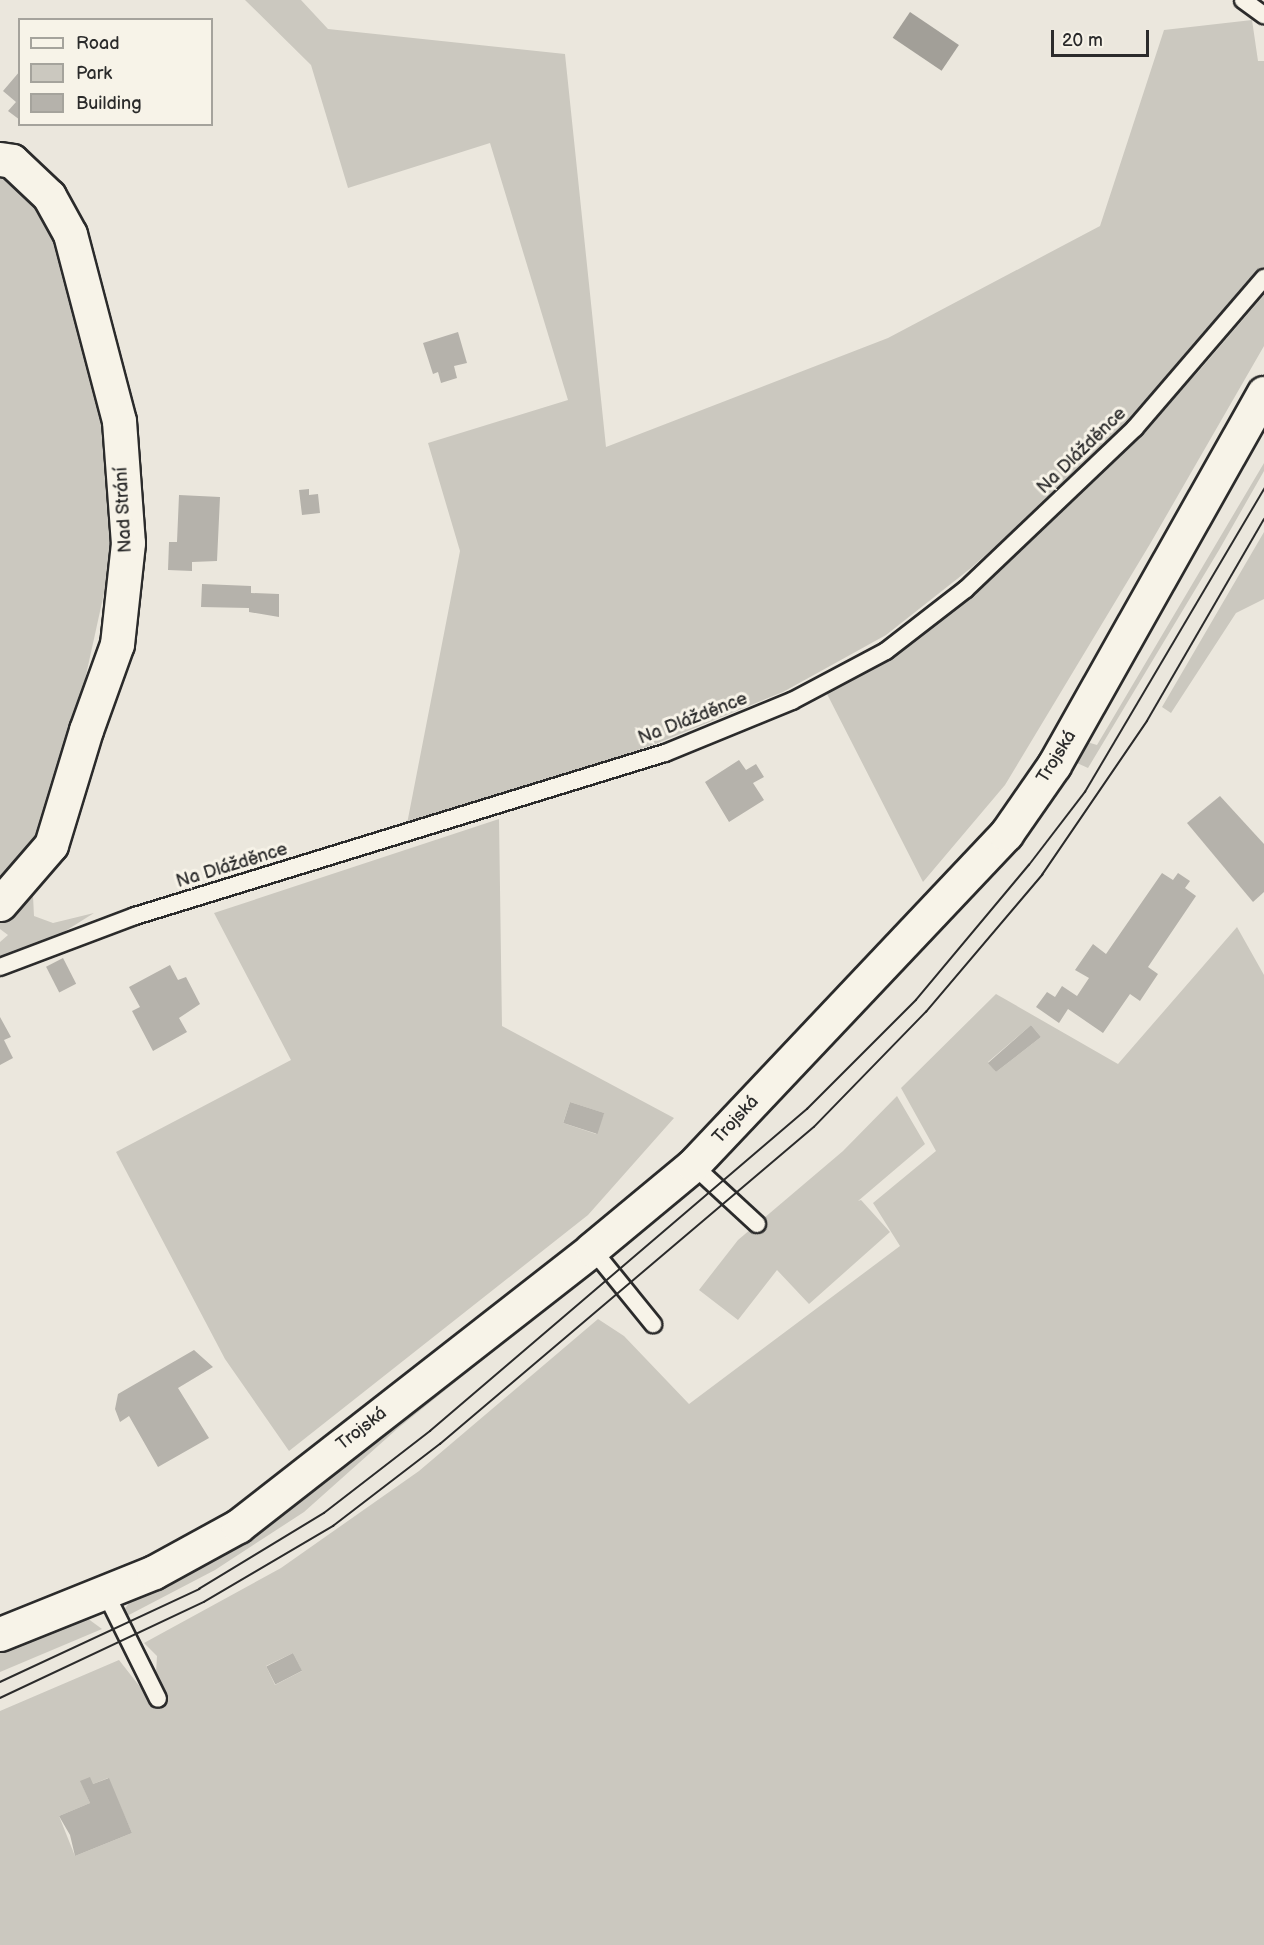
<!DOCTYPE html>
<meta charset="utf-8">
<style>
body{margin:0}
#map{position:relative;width:1264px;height:1945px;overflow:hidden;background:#ebe7dd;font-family:"Balsamiq Sans",sans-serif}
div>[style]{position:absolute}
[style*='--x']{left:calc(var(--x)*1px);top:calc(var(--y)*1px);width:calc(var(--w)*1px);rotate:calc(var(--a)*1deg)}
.green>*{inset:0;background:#cbc8bf}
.water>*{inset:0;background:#a29f98;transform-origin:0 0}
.building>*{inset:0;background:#b5b2ab;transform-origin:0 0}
.roads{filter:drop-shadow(2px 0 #2b2b2b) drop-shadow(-2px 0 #2b2b2b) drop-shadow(0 2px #2b2b2b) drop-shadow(0 -2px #2b2b2b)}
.lane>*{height:16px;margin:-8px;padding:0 8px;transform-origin:8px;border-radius:8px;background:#f7f3e8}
.street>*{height:33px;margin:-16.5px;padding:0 16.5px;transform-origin:16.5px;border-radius:16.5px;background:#f7f3e8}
.tram>*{height:1.5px;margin:-0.75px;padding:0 0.75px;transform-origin:0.75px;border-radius:0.75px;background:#2b2b2b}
span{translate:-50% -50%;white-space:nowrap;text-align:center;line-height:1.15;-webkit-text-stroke:6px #f7f3e8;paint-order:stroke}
.street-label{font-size:18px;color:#2b2b2b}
.legend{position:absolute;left:18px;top:18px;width:195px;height:108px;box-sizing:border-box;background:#f7f3e8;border:2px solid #a5a39c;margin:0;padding:8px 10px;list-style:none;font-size:18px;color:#2b2b2b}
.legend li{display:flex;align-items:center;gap:12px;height:30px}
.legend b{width:30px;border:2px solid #a5a39c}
.scale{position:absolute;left:1051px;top:30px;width:98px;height:27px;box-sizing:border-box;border:3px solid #2b2b2b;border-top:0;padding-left:8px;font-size:18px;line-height:21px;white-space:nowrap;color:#2b2b2b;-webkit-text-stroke:4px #f7f3e8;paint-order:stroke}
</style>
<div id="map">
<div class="green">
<div style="clip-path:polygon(245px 0,301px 0,328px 29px,565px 54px,606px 447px,888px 338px,1100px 226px,1164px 30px,1252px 20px,1258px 61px,1264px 61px,1264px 271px,1140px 408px,1050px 497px,971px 568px,886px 635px,783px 692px,653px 745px,406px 829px,460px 551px,428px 443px,568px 400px,490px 143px,348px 188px,311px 65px)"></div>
<div style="clip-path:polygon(0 172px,17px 177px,48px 220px,68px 259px,112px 442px,110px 566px,77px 716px,40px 843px,0 890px)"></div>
<div style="clip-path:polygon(1264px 295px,1264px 346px,1150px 544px,1005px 785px,923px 882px,826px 692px,904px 648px,998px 571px,1198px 372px)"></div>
<div style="clip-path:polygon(1264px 463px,1264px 471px,1219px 550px,1088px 768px,1066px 758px,1077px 739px,1097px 745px)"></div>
<div style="clip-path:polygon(1264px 532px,1264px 599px,1236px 613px,1171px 713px,1162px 707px)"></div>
<div style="clip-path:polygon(evenodd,499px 819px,502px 1026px,674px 1118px,588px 1215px,289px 1451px,225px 1359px,116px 1152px,291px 1060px,214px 913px,499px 819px,570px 1102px,604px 1113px,596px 1134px,563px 1123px,570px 1102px)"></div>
<div style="clip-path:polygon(33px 896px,34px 916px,53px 923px,94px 913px,59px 935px,0 957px,0 942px,8px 935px,0 929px,0 922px,13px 918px)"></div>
<div style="clip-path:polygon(evenodd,1237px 927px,1264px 975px,1264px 1945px,0 1945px,0 1711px,119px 1660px,155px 1706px,167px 1701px,156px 1673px,157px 1656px,144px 1643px,281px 1568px,419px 1471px,598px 1319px,624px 1336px,689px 1404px,900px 1246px,873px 1203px,936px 1151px,901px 1088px,996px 994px,1118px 1064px,1237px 927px,1031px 1025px,1041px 1037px,996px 1072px,988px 1062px,1031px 1025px,1237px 927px,293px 1653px,302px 1671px,275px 1685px,266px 1666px,293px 1653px,1237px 927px,108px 1778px,132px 1833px,75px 1856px,59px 1816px,90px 1803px,81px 1782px,93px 1784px,108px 1778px)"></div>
<div style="clip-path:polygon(897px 1096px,925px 1144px,858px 1201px,861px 1200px,890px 1232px,809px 1304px,777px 1270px,738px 1320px,699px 1290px,738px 1240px,843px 1151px)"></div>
<div style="clip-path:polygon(587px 1276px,397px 1429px,304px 1512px,215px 1570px,125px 1617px,124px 1610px,131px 1600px,206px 1561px,576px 1279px)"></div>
<div style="clip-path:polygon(87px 1618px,102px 1629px,0 1672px,0 1653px)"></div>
</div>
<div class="water">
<div style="left:910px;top:12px;width:59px;height:31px;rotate:34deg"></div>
</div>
<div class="building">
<div style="clip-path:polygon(20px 71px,20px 120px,8px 111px,16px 102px,3px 91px)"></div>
<div style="clip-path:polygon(458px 332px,467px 363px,454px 366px,457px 378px,441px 383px,438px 372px,433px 374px,423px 343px)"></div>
<div style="clip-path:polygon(309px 489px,309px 495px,318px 494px,320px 513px,302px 515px,299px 490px)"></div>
<div style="clip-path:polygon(179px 495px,220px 497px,217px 561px,192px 562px,192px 571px,168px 570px,169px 542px,177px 542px)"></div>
<div style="clip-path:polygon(202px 584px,251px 586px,251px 593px,279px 594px,279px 617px,249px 612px,249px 608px,201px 607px)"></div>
<div style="clip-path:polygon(739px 760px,746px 770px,756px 764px,764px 777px,753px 783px,764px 800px,729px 822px,705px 782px)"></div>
<div style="clip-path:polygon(1220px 796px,1264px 844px,1264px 892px,1253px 902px,1187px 823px)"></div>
<div style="clip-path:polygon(1162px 873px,1173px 880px,1178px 873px,1190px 881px,1185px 888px,1196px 896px,1148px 967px,1158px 974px,1140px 1001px,1130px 994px,1103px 1033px,1068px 1009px,1059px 1023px,1036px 1007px,1047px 992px,1055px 997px,1062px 986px,1077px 996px,1089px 978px,1075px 970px,1093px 944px,1106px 954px)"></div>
<div style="left:63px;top:958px;width:29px;height:19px;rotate:63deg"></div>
<div style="clip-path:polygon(170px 965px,178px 980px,186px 977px,200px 1004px,179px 1018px,187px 1032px,153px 1051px,132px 1011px,140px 1007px,129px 987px)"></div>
<div style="clip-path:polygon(0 1017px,11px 1037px,4px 1040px,13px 1058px,0 1065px)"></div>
<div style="clip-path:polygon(1031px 1025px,1041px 1037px,996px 1072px,988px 1063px)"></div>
<div style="left:570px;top:1102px;width:36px;height:22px;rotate:18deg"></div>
<div style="clip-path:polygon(194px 1350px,213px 1367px,178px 1388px,209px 1438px,158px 1467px,129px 1416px,120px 1422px,115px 1409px,118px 1394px)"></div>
<div style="left:293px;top:1653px;width:20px;height:30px;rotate:63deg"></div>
<div style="clip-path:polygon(90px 1777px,93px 1784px,109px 1778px,132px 1833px,75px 1856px,70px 1835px,59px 1816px,90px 1803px,80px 1781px)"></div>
</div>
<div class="roads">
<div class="lane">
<div style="--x:1243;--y:0;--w:26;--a:36"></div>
<div style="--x:0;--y:967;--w:144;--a:-20.7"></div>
<div style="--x:135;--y:916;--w:554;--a:-17.1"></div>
<div style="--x:665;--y:753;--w:137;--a:-22.3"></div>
<div style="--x:792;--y:701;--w:106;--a:-28"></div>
<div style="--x:886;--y:651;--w:101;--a:-37.8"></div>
<div style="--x:966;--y:589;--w:233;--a:-43.6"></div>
<div style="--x:1135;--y:428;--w:198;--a:-49.3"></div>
<div style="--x:693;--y:1165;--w:87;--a:42.7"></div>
<div style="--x:592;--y:1249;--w:97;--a:50.9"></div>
<div style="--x:105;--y:1592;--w:119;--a:63.6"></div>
</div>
<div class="street">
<div style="--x:0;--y:159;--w:12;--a:9"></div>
<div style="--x:12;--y:161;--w:51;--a:43.4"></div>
<div style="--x:49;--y:196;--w:43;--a:61.1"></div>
<div style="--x:70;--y:234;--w:193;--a:75.3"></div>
<div style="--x:119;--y:421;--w:122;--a:85.8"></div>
<div style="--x:128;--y:543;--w:102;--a:96.2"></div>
<div style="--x:117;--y:644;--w:91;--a:109.8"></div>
<div style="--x:86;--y:730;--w:120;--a:106.9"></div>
<div style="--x:51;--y:845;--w:78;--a:130.8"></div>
<div style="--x:0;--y:1634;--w:166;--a:-21.9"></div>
<div style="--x:154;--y:1572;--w:96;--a:-28.7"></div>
<div style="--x:238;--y:1526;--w:449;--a:-38"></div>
<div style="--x:592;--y:1249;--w:131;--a:-39.7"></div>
<div style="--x:693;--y:1165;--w:456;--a:-46.6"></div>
<div style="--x:1006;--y:834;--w:84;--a:-55.2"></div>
<div style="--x:1054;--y:765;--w:427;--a:-60.6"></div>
</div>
</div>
<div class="tram">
<div style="--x:0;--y:1682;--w:220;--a:-25"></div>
<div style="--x:199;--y:1589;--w:146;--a:-31.3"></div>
<div style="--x:324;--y:1513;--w:134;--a:-37.7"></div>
<div style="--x:430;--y:1431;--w:496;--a:-40.5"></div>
<div style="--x:807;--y:1109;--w:154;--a:-45"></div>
<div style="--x:916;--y:1000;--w:176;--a:-50.1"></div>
<div style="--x:1029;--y:865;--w:92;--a:-52.5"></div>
<div style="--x:1085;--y:792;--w:352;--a:-59.4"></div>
<div style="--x:0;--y:1698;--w:225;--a:-25.2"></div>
<div style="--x:204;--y:1602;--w:150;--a:-30.5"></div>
<div style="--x:333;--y:1526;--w:135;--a:-37.5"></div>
<div style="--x:440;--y:1444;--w:490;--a:-40.3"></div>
<div style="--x:814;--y:1127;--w:161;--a:-45.8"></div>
<div style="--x:926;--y:1012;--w:180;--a:-49.7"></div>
<div style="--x:1042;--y:875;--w:186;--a:-55.7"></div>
<div style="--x:1147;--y:721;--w:233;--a:-59.9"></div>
</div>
<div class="street-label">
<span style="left:1082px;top:451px;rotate:-44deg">Na Dlážděnce</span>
<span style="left:124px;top:510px;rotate:-93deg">Nad Strání</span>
<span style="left:693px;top:719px;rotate:-21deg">Na Dlážděnce</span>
<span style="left:1057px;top:757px;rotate:-58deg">Trojská</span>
<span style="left:232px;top:866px;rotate:-17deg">Na Dlážděnce</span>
<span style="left:736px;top:1120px;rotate:-47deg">Trojská</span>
<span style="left:362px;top:1429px;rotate:-38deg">Trojská</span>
</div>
<ul class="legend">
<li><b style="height:8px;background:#f7f3e8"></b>Road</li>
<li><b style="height:16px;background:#cbc8bf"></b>Park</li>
<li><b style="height:16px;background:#b5b2ab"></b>Building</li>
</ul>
<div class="scale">20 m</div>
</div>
